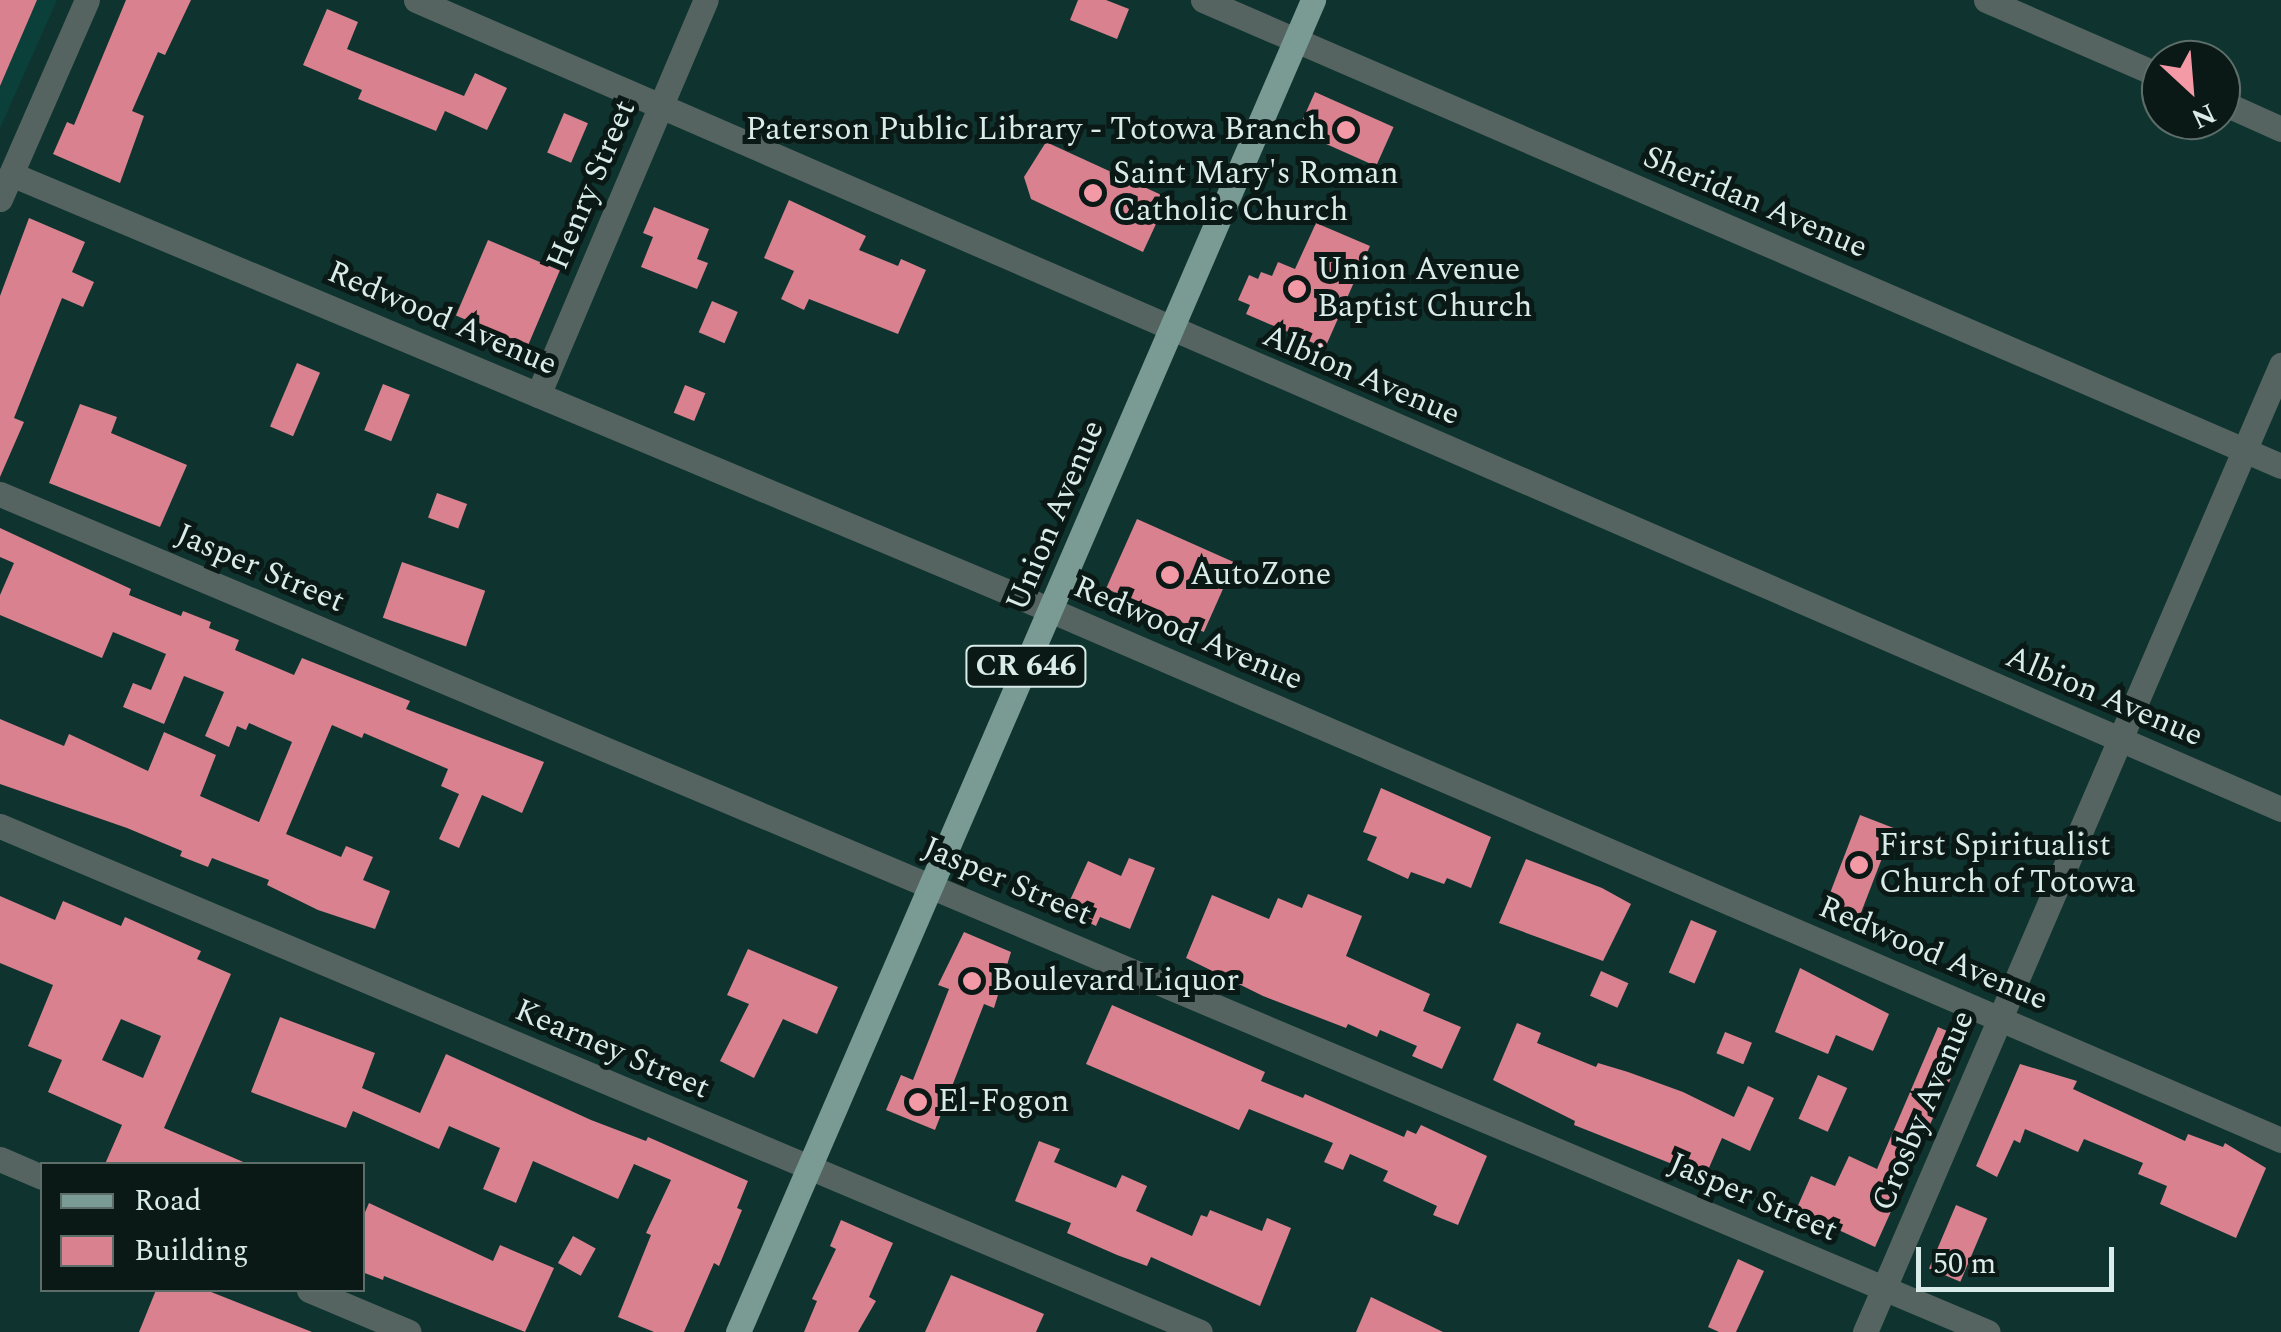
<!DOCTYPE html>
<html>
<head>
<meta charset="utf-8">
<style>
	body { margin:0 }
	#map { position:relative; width:2281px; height:1332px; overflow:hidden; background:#0f342f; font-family:Spectral,serif }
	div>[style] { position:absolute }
	.built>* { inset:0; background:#0b403a }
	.building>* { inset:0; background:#d9818e; transform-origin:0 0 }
	.minor>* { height:25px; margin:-12.5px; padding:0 12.5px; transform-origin:12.5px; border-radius:12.5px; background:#556461 }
	.tertiary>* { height:25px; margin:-12.5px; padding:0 12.5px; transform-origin:12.5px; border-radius:12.5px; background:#556461 }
	.primary>* { height:25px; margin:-12.5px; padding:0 12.5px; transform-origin:12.5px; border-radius:12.5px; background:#7a9a94 }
	.dots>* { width:28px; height:28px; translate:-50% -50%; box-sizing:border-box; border:5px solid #0a1916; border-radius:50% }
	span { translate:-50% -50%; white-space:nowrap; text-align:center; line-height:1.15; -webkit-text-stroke:10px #0a1916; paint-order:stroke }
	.shield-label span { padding:2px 8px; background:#0a1916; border:2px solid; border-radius:8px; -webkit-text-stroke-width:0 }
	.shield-label { font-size:30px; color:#d9ece9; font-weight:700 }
	.poi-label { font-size:32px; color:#d9ece9 }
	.right { translate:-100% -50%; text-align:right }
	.left { translate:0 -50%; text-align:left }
	.street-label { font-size:32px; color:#d9ece9 }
	.legend { position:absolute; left:40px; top:1162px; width:325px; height:130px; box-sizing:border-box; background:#0a1916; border:2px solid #5d6d6a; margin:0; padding:12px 18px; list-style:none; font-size:30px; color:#d9ece9 }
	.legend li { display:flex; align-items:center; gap:20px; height:50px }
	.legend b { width:50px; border:2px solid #5d6d6a }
	.north { position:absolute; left:2141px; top:40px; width:100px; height:100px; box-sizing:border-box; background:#0a1916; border:2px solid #5d6d6a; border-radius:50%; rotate:154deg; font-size:28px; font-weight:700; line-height:40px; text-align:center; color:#d9ece9 }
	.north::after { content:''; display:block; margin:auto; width:35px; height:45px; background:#f49aa6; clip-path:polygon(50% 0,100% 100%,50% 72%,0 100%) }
	.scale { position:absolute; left:1916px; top:1247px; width:198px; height:45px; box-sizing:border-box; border:5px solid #d9ece9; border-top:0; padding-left:12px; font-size:30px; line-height:35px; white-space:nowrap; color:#d9ece9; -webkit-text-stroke:8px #0a1916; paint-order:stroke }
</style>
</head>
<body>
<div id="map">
	<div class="built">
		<i style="clip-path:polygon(0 0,57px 0,0 128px)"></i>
	</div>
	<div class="building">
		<i style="clip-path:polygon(0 0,37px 0,0 86px)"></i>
		<i style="clip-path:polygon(126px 0,191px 0,165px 55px,158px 52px,132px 111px,144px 116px,120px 183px,53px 154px,67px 122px,74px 125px)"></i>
		<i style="clip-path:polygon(1078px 0,1106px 0,1129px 9px,1117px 39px,1070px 20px)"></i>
		<i style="clip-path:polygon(327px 9px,358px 22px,347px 49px,464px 96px,475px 73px,507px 88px,487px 130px,445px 111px,436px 131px,358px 99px,362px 90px,303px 65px)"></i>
		<i style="left:1315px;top:92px;width:86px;height:43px;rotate:24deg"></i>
		<i style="left:564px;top:113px;width:26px;height:43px;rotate:23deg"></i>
		<i style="clip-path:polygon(1046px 142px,1168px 198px,1143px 252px,1031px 199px,1024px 177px)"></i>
		<i style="clip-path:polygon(789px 200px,866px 236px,859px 250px,898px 266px,901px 259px,926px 270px,898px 334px,809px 299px,804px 310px,781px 299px,794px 271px,764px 258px)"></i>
		<i style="clip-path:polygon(654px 207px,709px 229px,697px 259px,708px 263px,697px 289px,641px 267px,653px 237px,643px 233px)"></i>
		<i style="clip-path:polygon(29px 218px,85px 242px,72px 272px,94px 282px,83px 307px,62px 298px,14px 418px,24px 422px,0 477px,0 296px)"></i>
		<i style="clip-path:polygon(1316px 223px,1370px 246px,1325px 348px,1246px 314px,1250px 305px,1238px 300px,1249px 275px,1258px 279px,1261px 272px,1272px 276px,1278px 262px,1295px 269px)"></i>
		<i style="left:488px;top:240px;width:78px;height:82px;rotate:23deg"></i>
		<i style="left:712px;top:301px;width:28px;height:34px;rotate:23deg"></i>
		<i style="left:297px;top:363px;width:25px;height:69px;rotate:23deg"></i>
		<i style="left:383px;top:384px;width:29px;height:50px;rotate:22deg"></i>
		<i style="left:685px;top:385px;width:22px;height:30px;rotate:22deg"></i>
		<i style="clip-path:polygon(80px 404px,117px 417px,111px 433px,187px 465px,160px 527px,49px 483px)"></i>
		<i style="left:437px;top:493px;width:32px;height:26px;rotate:20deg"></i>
		<i style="left:1137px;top:519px;width:107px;height:76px;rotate:24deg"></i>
		<i style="clip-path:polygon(0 528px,131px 589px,129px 595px,181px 616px,183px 611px,211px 622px,209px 628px,239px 640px,235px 650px,294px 675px,302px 658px,410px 701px,406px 709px,544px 762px,522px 813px,482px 795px,459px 848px,439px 839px,459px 794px,441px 786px,448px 769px,364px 733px,362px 738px,332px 725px,286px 834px,341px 857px,346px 846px,373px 857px,363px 880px,390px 891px,375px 929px,318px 910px,267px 885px,269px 880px,212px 858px,208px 867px,180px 856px,182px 851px,127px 828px,0 784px,0 719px,64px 746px,69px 734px,148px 771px,164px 732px,216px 755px,200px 796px,259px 822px,292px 742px,249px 723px,246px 730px,237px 726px,229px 747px,205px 736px,224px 692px,184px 676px,164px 724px,123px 707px,133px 683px,151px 690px,166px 654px,113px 632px,102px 658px,0 615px,0 595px,14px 563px,0 557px)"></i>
		<i style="left:402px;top:562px;width:88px;height:59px;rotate:19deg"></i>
		<i style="clip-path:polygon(1381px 788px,1491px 837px,1471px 888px,1447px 878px,1444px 884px,1411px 872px,1408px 879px,1367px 860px,1377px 837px,1363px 832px)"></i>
		<i style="left:1860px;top:815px;width:36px;height:95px;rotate:21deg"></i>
		<i style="clip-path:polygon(1129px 858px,1155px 868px,1130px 929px,1100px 917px,1096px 926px,1065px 911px,1088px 861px,1121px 876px)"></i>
		<i style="clip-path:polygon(1526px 859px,1602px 888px,1631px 904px,1603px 961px,1499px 923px)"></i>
		<i style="clip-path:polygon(1308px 894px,1362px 916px,1346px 956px,1430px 994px,1423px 1011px,1461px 1027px,1442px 1069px,1412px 1056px,1417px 1046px,1380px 1030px,1377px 1037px,1348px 1024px,1346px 1028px,1263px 996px,1186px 958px,1212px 895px,1269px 919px,1278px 898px,1302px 908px)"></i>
		<i style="clip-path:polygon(evenodd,0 896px,55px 920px,63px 901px,121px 926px,125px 917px,201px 951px,197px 959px,231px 974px,164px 1128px,248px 1164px,105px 1164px,122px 1125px,48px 1092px,62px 1060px,28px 1046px,53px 985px,0 963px,0 896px,121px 1019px,161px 1036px,143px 1078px,102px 1060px,121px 1019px)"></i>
		<i style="left:1691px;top:920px;width:28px;height:57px;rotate:23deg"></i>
		<i style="clip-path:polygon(964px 932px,1011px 952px,994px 1008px,984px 1004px,935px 1130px,886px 1110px,901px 1075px,913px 1080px,949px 989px,938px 985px)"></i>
		<i style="clip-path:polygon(748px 949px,838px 987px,817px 1034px,783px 1019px,754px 1078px,720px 1061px,749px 1004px,727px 995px)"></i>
		<i style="clip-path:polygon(1800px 968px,1889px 1014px,1873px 1051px,1836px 1035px,1828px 1054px,1775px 1032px)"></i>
		<i style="left:1601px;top:971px;width:30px;height:27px;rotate:24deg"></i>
		<i style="clip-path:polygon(1112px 1005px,1265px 1072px,1261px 1081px,1303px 1098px,1305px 1094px,1404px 1137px,1407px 1130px,1416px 1134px,1421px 1125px,1487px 1156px,1458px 1225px,1433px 1215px,1437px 1206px,1383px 1181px,1388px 1171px,1350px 1154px,1343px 1170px,1324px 1162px,1333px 1143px,1249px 1109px,1239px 1130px,1086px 1064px)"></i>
		<i style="clip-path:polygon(280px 1017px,375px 1053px,362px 1088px,420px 1113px,446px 1054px,591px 1120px,646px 1141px,648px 1137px,748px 1181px,737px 1208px,742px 1210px,719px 1266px,714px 1263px,684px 1332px,654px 1332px,618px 1317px,651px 1235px,646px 1233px,671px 1180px,634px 1164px,618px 1199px,533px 1161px,516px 1203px,483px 1189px,500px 1148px,449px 1126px,439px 1149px,353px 1111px,346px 1128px,251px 1092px)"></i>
		<i style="clip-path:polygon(1517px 1023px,1541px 1033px,1537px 1043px,1596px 1067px,1598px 1063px,1628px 1072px,1683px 1092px,1734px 1117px,1748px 1086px,1774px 1098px,1750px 1151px,1722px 1138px,1705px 1177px,1574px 1125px,1575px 1121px,1493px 1080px)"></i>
		<i style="clip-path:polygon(1938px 1027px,1968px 1040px,1875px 1247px,1796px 1210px,1811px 1176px,1835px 1186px,1849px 1156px,1877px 1169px)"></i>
		<i style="left:1725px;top:1032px;width:29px;height:23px;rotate:22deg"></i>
		<i style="clip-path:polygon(2020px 1064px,2077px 1081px,2073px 1089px,2185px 1141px,2188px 1134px,2223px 1147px,2225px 1143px,2266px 1168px,2236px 1238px,2160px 1204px,2167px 1186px,2138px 1174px,2143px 1163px,2084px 1139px,2078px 1152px,2025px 1129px,2020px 1143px,2014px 1140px,1997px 1177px,1976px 1166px)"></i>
		<i style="left:1818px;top:1075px;width:32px;height:48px;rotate:24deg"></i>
		<i style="clip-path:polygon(1039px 1141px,1060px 1149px,1054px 1162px,1116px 1188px,1122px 1175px,1147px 1186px,1136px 1211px,1192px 1236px,1201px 1215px,1207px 1217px,1210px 1210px,1262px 1231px,1267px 1218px,1291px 1228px,1260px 1306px,1151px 1257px,1147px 1266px,1117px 1255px,1067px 1233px,1071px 1223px,1015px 1201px)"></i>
		<i style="clip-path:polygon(369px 1203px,493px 1261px,500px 1245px,554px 1268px,525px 1332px,384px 1276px,383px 1280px,362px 1272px,362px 1219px)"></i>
		<i style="left:1956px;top:1205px;width:34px;height:69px;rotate:23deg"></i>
		<i style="clip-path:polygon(841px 1220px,893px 1243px,869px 1297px,876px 1301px,858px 1332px,804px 1332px,817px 1301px,812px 1299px,836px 1249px,830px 1246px)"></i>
		<i style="left:573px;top:1236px;width:26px;height:31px;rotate:29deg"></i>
		<i style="clip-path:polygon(1738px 1259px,1764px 1271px,1736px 1332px,1719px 1332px,1708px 1327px)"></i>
		<i style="clip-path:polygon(951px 1275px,1044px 1314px,1036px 1332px,925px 1332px)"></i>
		<i style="clip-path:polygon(156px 1290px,206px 1290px,312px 1332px,139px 1332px)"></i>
		<i style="clip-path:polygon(1371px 1297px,1443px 1332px,1356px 1332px)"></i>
	</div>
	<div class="minor">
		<i style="left:416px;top:0;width:2033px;rotate:23.45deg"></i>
		<i style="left:1203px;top:0;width:1174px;rotate:23.38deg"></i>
		<i style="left:1986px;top:0;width:191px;rotate:23.5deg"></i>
		<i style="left:2221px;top:102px;width:66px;rotate:24.2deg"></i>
		<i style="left:11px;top:174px;width:1094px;rotate:22.74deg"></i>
		<i style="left:1020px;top:597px;width:1373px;rotate:23.3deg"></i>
		<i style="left:538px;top:395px;width:429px;rotate:-67deg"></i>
		<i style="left:0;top:494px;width:2157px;rotate:22.86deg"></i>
		<i style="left:0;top:826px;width:1302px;rotate:22.86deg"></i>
		<i style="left:0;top:1159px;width:46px;rotate:23.2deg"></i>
		<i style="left:309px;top:1290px;width:108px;rotate:22.8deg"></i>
		<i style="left:1865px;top:1332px;width:1053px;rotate:-66.72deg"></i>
	</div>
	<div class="tertiary">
		<i style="left:0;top:199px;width:217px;rotate:-66.4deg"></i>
	</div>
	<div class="primary">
		<i style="left:738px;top:1332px;width:1451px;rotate:-66.65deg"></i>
	</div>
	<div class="dots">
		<i style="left:1346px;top:130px;background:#f49aa6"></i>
		<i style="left:1093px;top:193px;background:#f49aa6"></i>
		<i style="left:1297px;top:289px;background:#f49aa6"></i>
		<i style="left:1170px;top:575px;background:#f49aa6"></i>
		<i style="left:1859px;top:865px;background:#f49aa6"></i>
		<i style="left:972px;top:981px;background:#f49aa6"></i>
		<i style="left:918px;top:1102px;background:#f49aa6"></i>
	</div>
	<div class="shield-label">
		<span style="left:1026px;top:666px">CR 646</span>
	</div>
	<div class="poi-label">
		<span class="right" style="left:1326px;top:130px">Paterson Public Library - Totowa Branch</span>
		<span class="left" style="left:1113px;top:193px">Saint Mary's Roman<br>Catholic Church</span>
		<span class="left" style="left:1317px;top:289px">Union Avenue<br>Baptist Church</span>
		<span class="left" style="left:1190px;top:575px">AutoZone</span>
		<span class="left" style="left:1879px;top:865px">First Spiritualist<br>Church of Totowa</span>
		<span class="left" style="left:992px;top:981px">Boulevard Liquor</span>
		<span class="left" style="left:938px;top:1102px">El-Fogon</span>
	</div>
	<div class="street-label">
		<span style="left:592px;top:185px;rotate:-67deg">Henry Street</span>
		<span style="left:1755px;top:203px;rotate:23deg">Sheridan Avenue</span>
		<span style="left:442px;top:319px;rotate:23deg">Redwood Avenue</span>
		<span style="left:1361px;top:376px;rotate:23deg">Albion Avenue</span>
		<span style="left:1056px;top:516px;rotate:-67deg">Union Avenue</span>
		<span style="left:260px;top:569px;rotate:23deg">Jasper Street</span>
		<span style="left:1188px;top:634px;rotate:23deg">Redwood Avenue</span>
		<span style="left:2104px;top:697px;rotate:23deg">Albion Avenue</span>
		<span style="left:1007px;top:882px;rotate:23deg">Jasper Street</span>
		<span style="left:1933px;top:954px;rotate:23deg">Redwood Avenue</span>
		<span style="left:612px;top:1050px;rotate:23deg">Kearney Street</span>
		<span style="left:1924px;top:1111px;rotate:-67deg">Crosby Avenue</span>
		<span style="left:1753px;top:1198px;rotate:23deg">Jasper Street</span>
	</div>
	<ul class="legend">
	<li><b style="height:12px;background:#7a9a94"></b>Road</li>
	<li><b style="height:28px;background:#d9818e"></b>Building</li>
	</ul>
	<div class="north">N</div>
	<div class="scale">50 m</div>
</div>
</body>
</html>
